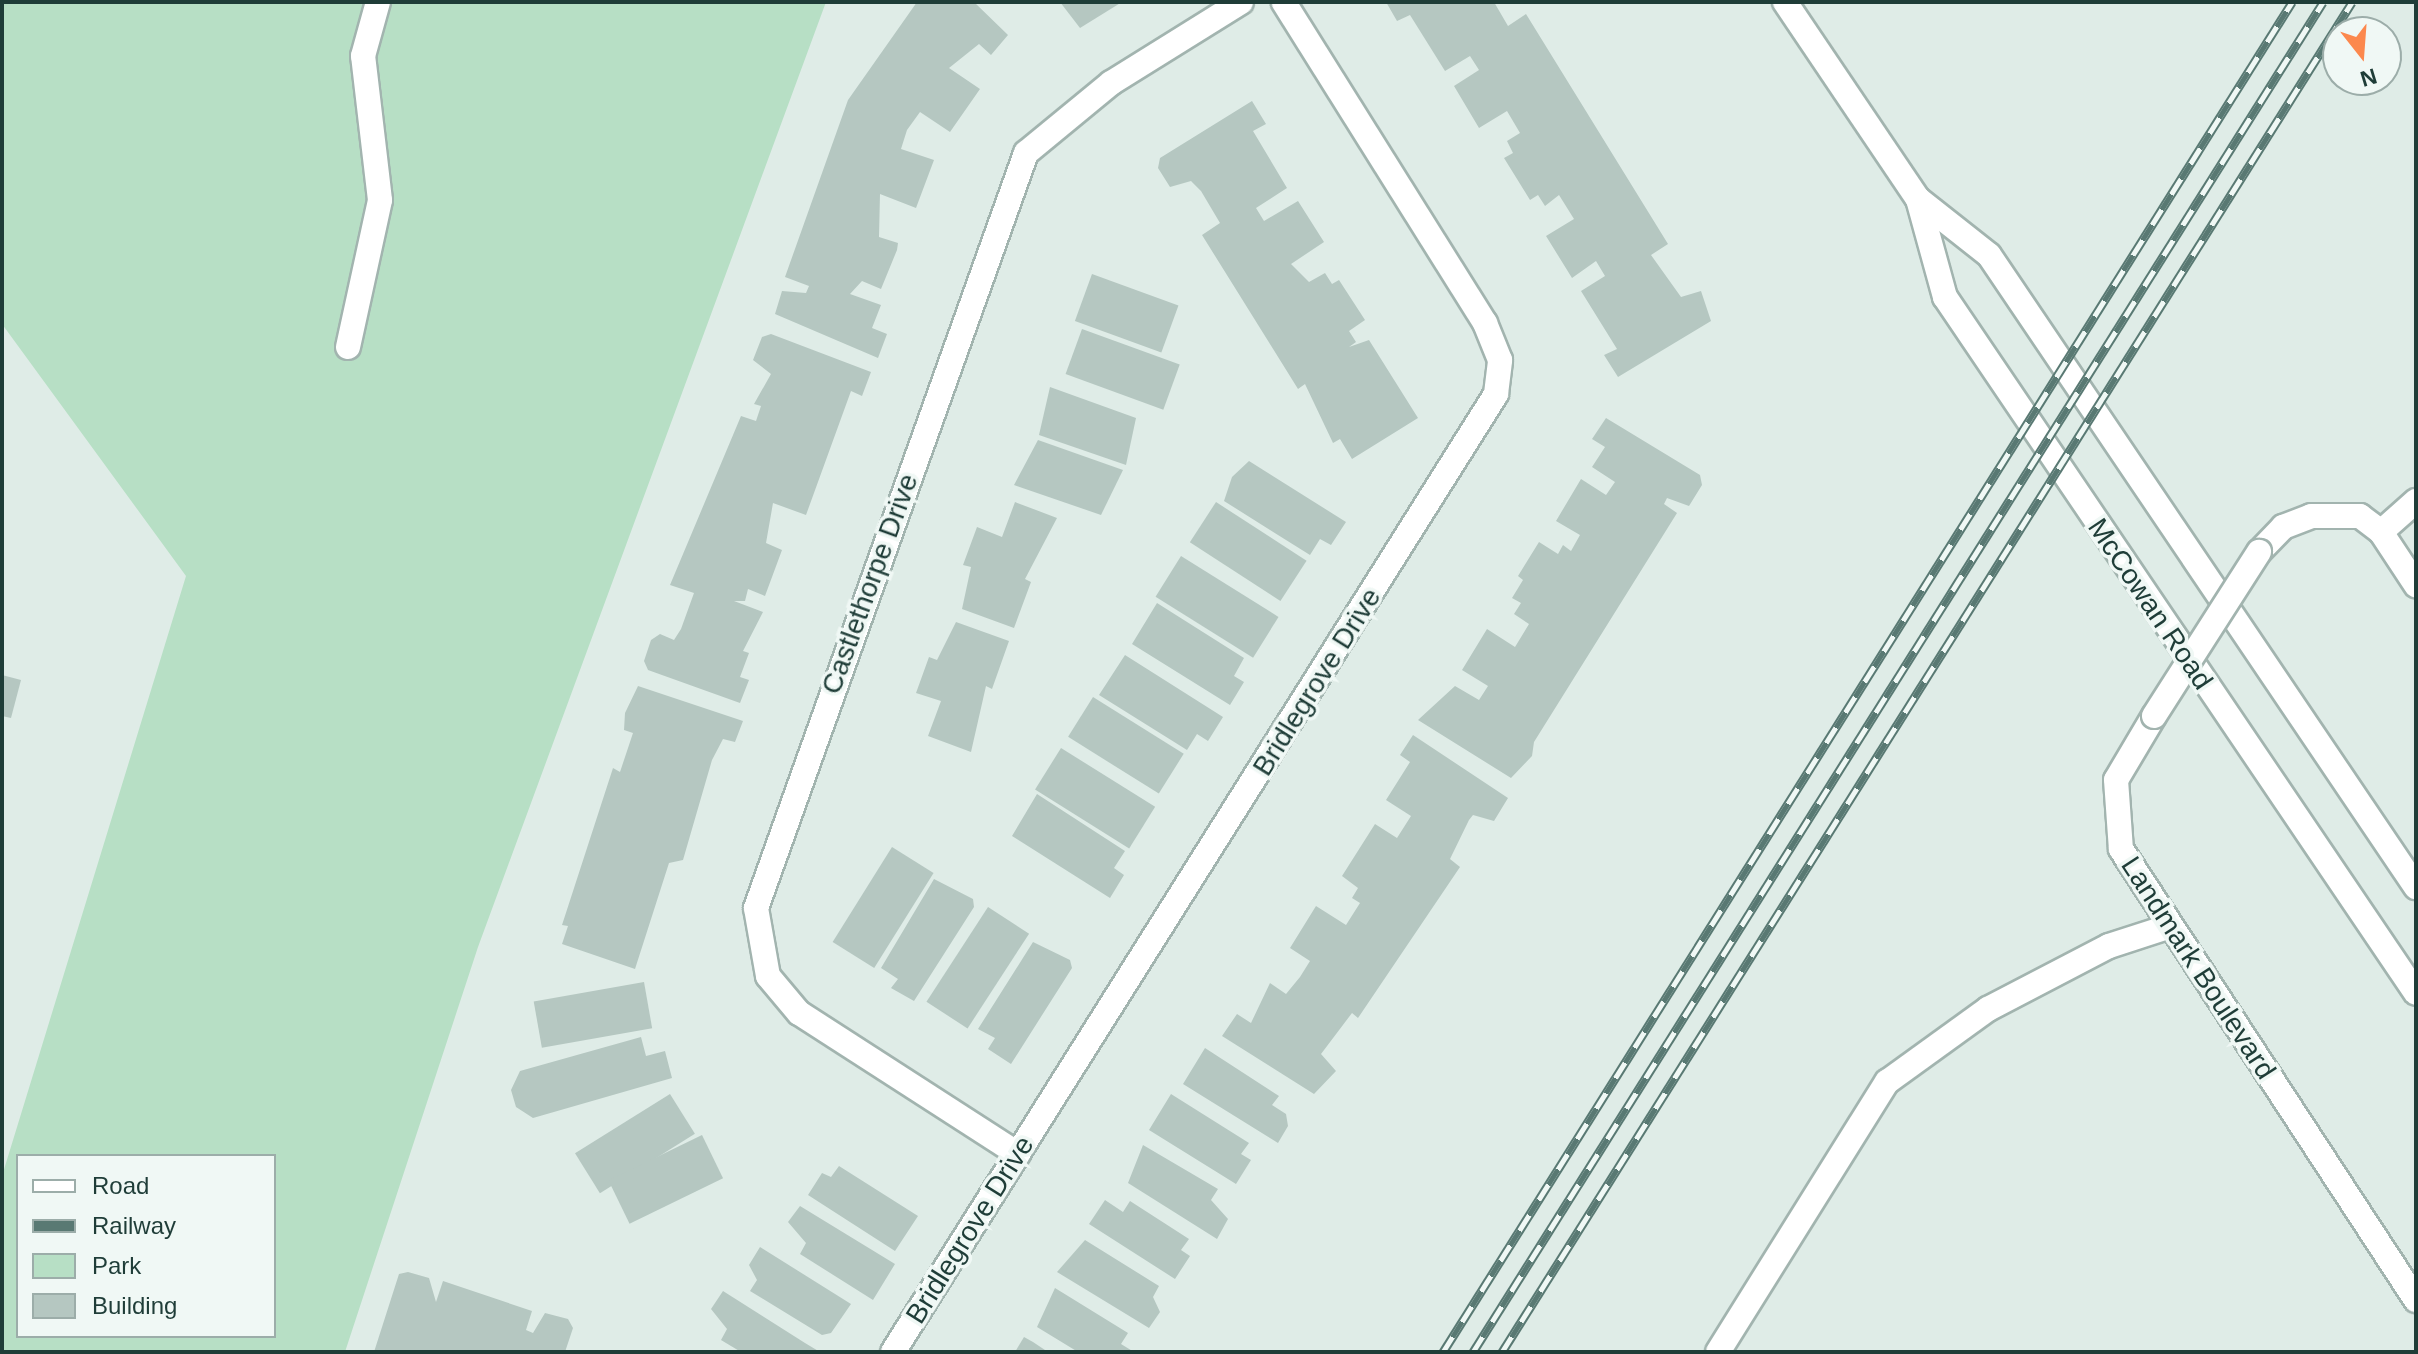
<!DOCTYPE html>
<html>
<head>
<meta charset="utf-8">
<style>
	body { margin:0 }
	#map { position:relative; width:2418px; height:1354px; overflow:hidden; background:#dfece7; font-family:Helvetica,sans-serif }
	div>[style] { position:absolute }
	.green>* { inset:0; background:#b7dfc5 }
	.building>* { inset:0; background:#b5c7c1; transform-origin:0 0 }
	.roads { filter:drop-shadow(2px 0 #a2b4af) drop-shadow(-2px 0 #a2b4af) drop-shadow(0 2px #a2b4af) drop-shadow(0 -2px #a2b4af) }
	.lane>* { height:24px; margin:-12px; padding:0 12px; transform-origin:12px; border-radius:12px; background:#fff }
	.street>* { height:24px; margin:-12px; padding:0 12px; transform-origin:12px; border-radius:12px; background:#fff }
	.secondary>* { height:24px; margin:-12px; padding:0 12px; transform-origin:12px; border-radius:12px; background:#fff }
	.rail>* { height:9px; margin-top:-4.5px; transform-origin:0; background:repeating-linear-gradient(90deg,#f0f8f5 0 18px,#597973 0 36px); box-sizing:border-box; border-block:2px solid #597973 }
	.bridges { filter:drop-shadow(2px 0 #a2b4af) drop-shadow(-2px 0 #a2b4af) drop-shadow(0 2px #a2b4af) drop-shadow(0 -2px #a2b4af) }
	.street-bridge>* { height:24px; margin:-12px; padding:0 12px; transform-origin:12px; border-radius:12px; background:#fff }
	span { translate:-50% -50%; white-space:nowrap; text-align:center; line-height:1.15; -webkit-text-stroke:7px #f0f8f5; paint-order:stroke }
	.street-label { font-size:28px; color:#1f3d38 }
	.frame { position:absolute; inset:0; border:4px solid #1f3d38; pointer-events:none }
	.legend { position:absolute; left:16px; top:1154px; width:260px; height:184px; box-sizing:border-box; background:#f0f8f5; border:2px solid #9cada9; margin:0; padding:10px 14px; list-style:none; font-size:24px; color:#1f3d38 }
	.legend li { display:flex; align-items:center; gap:16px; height:40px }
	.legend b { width:40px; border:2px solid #9cada9 }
	.north { position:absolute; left:2322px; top:16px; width:80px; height:80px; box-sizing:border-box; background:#f0f8f5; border:2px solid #9cada9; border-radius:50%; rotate:163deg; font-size:22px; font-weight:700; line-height:32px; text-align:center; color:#1f3d38 }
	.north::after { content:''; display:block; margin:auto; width:28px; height:36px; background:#fc884d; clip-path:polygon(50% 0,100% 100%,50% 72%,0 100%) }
</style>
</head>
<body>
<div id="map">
	<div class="green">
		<i style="clip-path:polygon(evenodd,2px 2px,826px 2px,478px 947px,345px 1352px,2px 1352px,2px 1176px,186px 576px,2px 324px,2px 2px,18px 1156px,274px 1156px,274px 1336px,18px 1336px,18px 1156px)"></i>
	</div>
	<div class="building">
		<i style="clip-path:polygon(917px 2px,974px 2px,1008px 35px,991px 55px,979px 44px,949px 68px,980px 89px,950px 132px,920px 112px,907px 130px,901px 149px,934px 160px,916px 208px,880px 194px,879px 237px,898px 243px,897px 250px,881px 289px,862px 281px,850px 294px,881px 305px,872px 328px,887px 334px,878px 358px,775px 314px,782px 291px,806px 293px,809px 286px,785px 277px,848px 100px)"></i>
		<i style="clip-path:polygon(1060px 2px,1122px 2px,1080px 28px)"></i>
		<i style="clip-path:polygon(1386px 2px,1494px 2px,1508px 26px,1526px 14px,1668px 244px,1651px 255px,1681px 297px,1701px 291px,1711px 321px,1618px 377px,1604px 355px,1617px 349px,1581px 291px,1605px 276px,1596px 261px,1572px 278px,1546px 236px,1574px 219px,1559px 195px,1545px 206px,1538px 195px,1530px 200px,1504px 158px,1513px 153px,1507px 141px,1520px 133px,1507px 111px,1479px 128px,1454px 86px,1479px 70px,1470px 56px,1445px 71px,1410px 15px,1397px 21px)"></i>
		<i style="clip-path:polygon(1252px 101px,1266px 124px,1253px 131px,1287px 188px,1256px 208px,1264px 221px,1298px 201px,1324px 242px,1291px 264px,1309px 282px,1325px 273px,1332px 284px,1339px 280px,1365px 320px,1349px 331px,1356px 342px,1349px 347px,1369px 340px,1418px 418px,1352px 459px,1340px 439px,1333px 443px,1305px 384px,1298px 389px,1202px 235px,1220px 223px,1201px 191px,1191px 181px,1170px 187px,1158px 168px,1160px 158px)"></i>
		<i style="left:1092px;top:274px;width:92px;height:50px;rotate:20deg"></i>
		<i style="left:1082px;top:329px;width:104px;height:48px;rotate:20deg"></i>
		<i style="clip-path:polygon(771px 334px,871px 372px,862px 396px,851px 391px,806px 515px,773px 503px,766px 543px,782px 550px,765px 596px,748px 589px,745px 601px,734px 601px,763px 612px,743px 651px,749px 653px,740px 677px,749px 680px,740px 703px,648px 670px,644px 661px,651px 640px,660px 634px,674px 640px,681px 629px,694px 593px,670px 585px,741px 416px,756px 421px,761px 406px,754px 404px,771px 374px,753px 360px,762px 337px)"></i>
		<i style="clip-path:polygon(1050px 387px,1136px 418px,1126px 465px,1039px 435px)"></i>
		<i style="clip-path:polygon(1606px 418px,1700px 475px,1702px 485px,1689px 506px,1667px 498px,1664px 504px,1677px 513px,1534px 742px,1532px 756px,1511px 778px,1418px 720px,1455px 686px,1479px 700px,1488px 686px,1462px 670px,1487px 629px,1515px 647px,1529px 624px,1514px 614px,1521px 603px,1512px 598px,1523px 580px,1518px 576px,1539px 542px,1558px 554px,1563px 545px,1571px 551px,1580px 535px,1556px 521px,1581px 479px,1606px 495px,1615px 482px,1592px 467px,1605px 447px,1592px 439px)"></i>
		<i style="clip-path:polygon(1038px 440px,1123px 470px,1101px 515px,1014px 485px)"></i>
		<i style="clip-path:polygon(1249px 461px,1346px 522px,1331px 545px,1320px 539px,1310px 555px,1224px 501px,1232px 477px)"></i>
		<i style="clip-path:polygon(1015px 502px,1057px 518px,1025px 579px,1031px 582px,1014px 628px,962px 609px,971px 567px,963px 565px,977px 527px,1002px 537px)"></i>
		<i style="left:1216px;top:502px;width:108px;height:48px;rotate:33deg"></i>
		<i style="left:1181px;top:556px;width:115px;height:48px;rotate:32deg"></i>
		<i style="clip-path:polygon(1157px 603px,1244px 658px,1234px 676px,1244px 682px,1230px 705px,1132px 644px)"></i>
		<i style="clip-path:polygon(956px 622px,1009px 641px,992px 689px,986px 686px,971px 752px,928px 736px,941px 701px,916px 693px,929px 657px,937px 660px)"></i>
		<i style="clip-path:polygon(1125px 655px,1223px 717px,1208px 741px,1197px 734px,1187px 750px,1099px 695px)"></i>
		<i style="clip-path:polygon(2px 675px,21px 680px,11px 718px,2px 716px)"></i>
		<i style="clip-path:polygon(638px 686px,743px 721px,735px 742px,723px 739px,712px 760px,683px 860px,669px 863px,635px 969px,562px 944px,568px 926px,562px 925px,613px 768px,620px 772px,633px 733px,624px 730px,625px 713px)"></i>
		<i style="left:1093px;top:697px;width:107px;height:47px;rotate:32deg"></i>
		<i style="clip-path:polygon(1413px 735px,1508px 798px,1494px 821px,1473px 815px,1469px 820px,1450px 859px,1460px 867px,1358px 1018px,1352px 1013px,1321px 1054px,1336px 1071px,1314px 1094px,1222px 1036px,1237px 1014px,1251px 1023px,1270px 983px,1286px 994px,1300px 977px,1310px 961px,1290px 948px,1316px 906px,1346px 925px,1360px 903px,1352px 898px,1358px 888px,1342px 876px,1375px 824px,1397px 838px,1411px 816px,1386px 800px,1410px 762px,1400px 755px)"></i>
		<i style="left:1061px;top:748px;width:111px;height:49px;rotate:32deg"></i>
		<i style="clip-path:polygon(1037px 794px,1125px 851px,1114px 868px,1124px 875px,1110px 898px,1012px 836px)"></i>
		<i style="left:892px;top:847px;width:49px;height:112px;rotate:32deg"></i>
		<i style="clip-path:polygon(934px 879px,973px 899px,974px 907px,914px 1001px,891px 988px,898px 979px,881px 968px)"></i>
		<i style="left:988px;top:907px;width:49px;height:113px;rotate:33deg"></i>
		<i style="clip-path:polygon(1033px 942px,1070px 960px,1072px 968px,1011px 1064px,988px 1049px,995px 1038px,978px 1029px)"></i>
		<i style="left:644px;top:982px;width:47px;height:112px;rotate:80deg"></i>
		<i style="clip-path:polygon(641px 1037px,646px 1056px,665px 1051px,672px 1078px,533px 1118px,516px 1107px,511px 1090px,520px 1071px)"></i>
		<i style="clip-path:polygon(1205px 1048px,1279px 1096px,1272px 1105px,1286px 1114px,1288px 1126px,1278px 1143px,1183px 1084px)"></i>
		<i style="left:670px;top:1094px;width:47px;height:112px;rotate:58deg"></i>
		<i style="clip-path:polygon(1171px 1094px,1249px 1143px,1241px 1154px,1251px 1160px,1236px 1184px,1149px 1130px)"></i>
		<i style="left:702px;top:1135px;width:48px;height:104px;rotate:64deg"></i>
		<i style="clip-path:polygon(1143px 1145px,1218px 1189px,1211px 1200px,1228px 1219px,1217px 1239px,1128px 1183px)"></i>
		<i style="clip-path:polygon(839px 1166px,918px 1216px,895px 1251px,808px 1195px,822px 1173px,831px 1177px)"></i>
		<i style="clip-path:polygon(1105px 1200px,1123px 1212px,1130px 1201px,1189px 1239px,1181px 1250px,1190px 1256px,1175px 1279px,1089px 1224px)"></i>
		<i style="clip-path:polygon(800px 1206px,895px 1264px,873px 1300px,800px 1254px,806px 1243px,788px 1222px)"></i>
		<i style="clip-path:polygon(1085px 1240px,1159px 1286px,1153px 1297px,1160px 1312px,1149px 1328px,1057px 1272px)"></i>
		<i style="clip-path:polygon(760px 1247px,851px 1304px,831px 1333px,822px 1335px,750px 1291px,757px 1280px,749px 1265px)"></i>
		<i style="clip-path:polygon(408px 1272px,429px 1278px,436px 1302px,443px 1281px,532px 1311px,526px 1330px,533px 1333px,545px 1313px,568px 1319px,573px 1328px,565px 1352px,374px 1352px,399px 1274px)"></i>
		<i style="clip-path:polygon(1055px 1288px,1128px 1333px,1121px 1344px,1134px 1352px,1078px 1352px,1037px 1327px)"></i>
		<i style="clip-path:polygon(723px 1291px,805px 1343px,820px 1352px,741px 1352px,721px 1340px,727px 1329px,711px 1309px)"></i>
		<i style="clip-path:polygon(1024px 1337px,1033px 1342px,1048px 1352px,1015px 1352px)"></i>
	</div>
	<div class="roads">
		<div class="lane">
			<i style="left:348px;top:347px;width:150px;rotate:-77.7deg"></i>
			<i style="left:380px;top:200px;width:145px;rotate:-96.7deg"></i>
			<i style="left:363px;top:56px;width:56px;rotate:-74.5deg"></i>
			<i style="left:2381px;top:532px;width:47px;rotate:-41.5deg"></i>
			<i style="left:1718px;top:1352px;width:319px;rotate:-58deg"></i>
			<i style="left:1887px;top:1082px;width:125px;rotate:-35.9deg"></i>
			<i style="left:1988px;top:1009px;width:136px;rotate:-27.5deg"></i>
			<i style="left:2109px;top:946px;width:62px;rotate:-17.9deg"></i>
		</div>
		<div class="street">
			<i style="left:2259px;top:552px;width:35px;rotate:-46deg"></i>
			<i style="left:2283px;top:527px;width:30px;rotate:-21deg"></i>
			<i style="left:2311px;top:516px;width:49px"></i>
			<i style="left:2360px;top:516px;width:26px;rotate:37deg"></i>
			<i style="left:2381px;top:532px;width:64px;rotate:56.6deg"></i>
			<i style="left:2154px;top:716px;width:74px;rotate:120.7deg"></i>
			<i style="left:2116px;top:780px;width:69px;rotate:85.9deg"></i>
			<i style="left:2121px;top:849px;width:539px;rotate:56.81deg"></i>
			<i style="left:1018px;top:1154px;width:260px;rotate:-147.2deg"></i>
			<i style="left:799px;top:1013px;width:48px;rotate:-130deg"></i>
			<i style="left:768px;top:976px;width:69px;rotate:-100deg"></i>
			<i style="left:756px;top:908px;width:802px;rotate:-70.32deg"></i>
			<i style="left:1026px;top:153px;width:110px;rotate:-39.5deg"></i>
			<i style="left:1111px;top:83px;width:153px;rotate:-31.9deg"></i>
			<i style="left:893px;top:1352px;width:1132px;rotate:-57.81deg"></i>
			<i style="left:1496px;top:394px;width:34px;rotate:-83deg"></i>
			<i style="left:1500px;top:360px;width:40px;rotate:-112deg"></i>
			<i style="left:1485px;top:323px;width:379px;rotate:-122.1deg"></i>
		</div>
		<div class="secondary">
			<i style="left:1785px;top:2px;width:238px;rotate:56deg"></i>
			<i style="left:1918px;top:199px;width:90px;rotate:38.3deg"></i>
			<i style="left:1989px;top:255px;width:763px;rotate:55.96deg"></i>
			<i style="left:1918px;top:199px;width:102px;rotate:74.6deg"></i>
			<i style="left:1945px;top:297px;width:840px;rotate:55.91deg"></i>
		</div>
	</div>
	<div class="rail">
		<i style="left:1443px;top:1352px;width:1595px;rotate:-57.83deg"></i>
		<i style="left:1473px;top:1352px;width:1595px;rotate:-57.8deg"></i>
		<i style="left:1502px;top:1352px;width:1595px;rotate:-57.8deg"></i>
	</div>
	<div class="bridges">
		<div class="street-bridge">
			<i style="left:2154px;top:716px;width:195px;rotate:-57.4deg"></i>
		</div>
	</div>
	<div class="street-label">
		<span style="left:870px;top:584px;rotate:-70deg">Castlethorpe Drive</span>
		<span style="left:2150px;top:604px;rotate:56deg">McCowan Road</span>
		<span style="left:1317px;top:682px;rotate:-58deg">Bridlegrove Drive</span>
		<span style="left:2198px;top:968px;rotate:57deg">Landmark Boulevard</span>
		<span style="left:970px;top:1230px;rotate:-58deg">Bridlegrove Drive</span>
	</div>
	<div class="frame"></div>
	<ul class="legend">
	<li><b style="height:10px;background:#fff"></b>Road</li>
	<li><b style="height:10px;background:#597973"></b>Railway</li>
	<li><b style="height:22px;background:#b7dfc5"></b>Park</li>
	<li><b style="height:22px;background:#b5c7c1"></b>Building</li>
	</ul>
	<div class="north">N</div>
</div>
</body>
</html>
